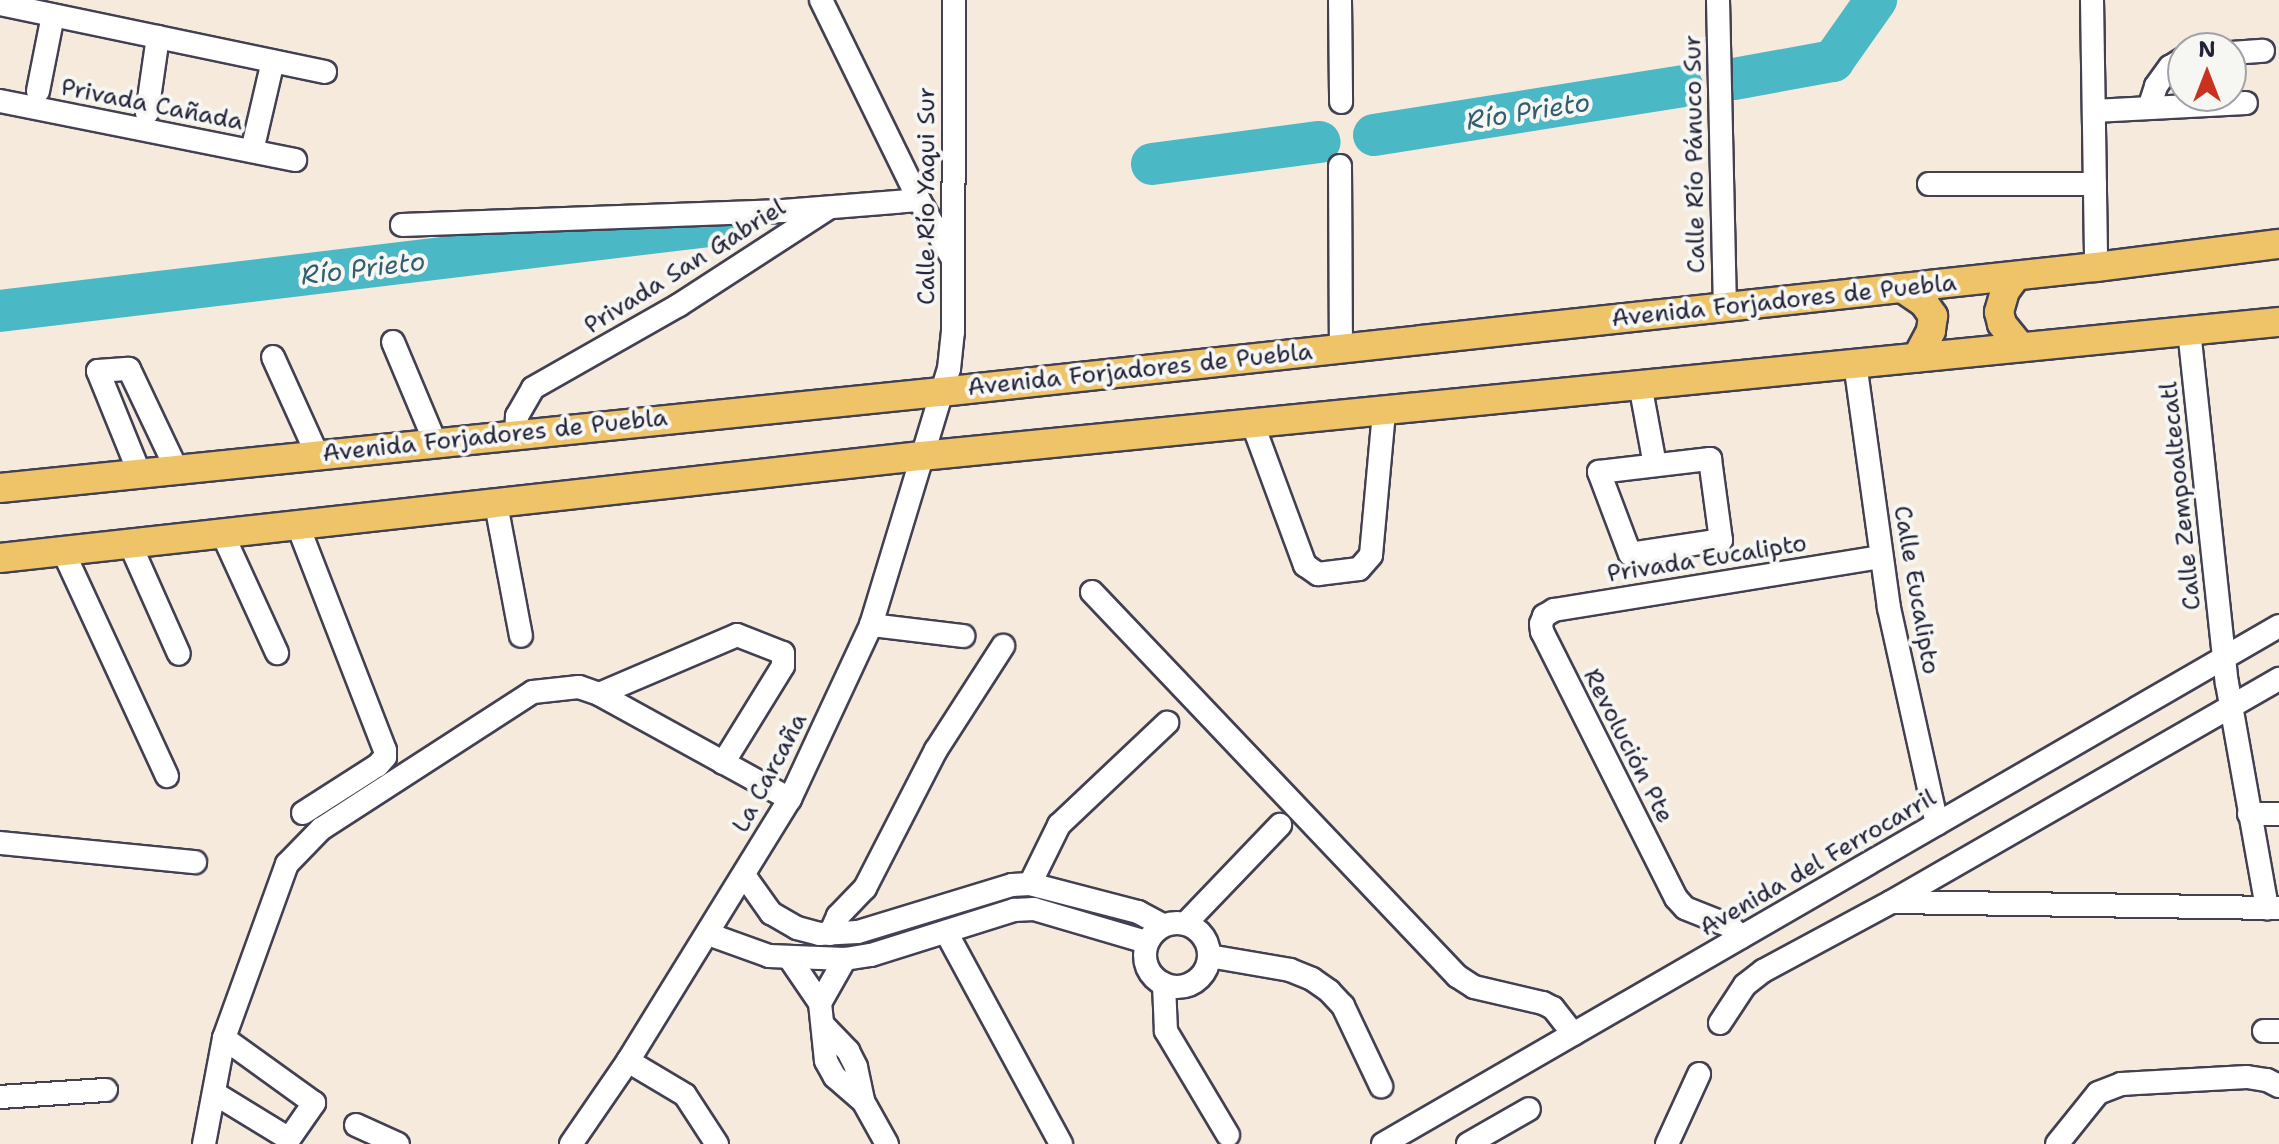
<!DOCTYPE html>
<html>
<head>
<meta charset="utf-8">
<style>
	body { margin:0 }
	#map { position:relative; width:2279px; height:1144px; overflow:hidden; background:#f5eadc; font-family:"Shantell Sans",sans-serif }
	div>[style] { position:absolute }
	.river>* { height:42px; margin:-21px; padding:0 21px; transform-origin:21px; border-radius:21px; background:#4bb8c5 }
	.roads { filter:drop-shadow(2px 0 #424053) drop-shadow(-2px 0 #424053) drop-shadow(0 2px #424053) drop-shadow(0 -2px #424053) }
	.minor>* { height:22px; margin:-11px; padding:0 11px; transform-origin:11px; border-radius:11px; background:#fff }
	.minor>.ring { margin:-11px; padding:0; box-sizing:content-box; background:none; border:22px solid #fff; border-radius:50% }
	.major>* { height:28px; margin:-14px; padding:0 14px; transform-origin:14px; border-radius:14px; background:#efc469 }
	span { translate:-50% -50%; white-space:nowrap; text-align:center; line-height:1.15; -webkit-text-stroke:8px #f6f6f2; paint-order:stroke }
	.street-label { font-size:24px; color:#22223b }
	.water-label { font-size:26px; color:#325e72; font-style:italic }
	.north { position:absolute; left:2167px; top:32px; width:80px; height:80px; box-sizing:border-box; background:#f6f6f2; border:2px solid #a1a1a9; border-radius:50%; rotate:0deg; font-size:22px; font-weight:700; line-height:32px; text-align:center; color:#22223b }
	.north::after { content:''; display:block; margin:auto; width:28px; height:36px; background:#c8321e; clip-path:polygon(50% 0,100% 100%,50% 72%,0 100%) }
</style>
</head>
<body>
<div id="map">
	<div class="river">
		<i style="left:1734px;top:79px;width:101px;rotate:-10.3deg"></i>
		<i style="left:1833px;top:61px;width:75px;rotate:-54.8deg"></i>
		<i style="left:1374px;top:135px;width:312px;rotate:-9deg"></i>
		<i style="left:1152px;top:164px;width:169px;rotate:-7.5deg"></i>
		<i style="left:0;top:311px;width:730px;rotate:-6.84deg"></i>
	</div>
	<div class="roads">
		<div class="minor">
			<i style="left:821px;top:0;width:223px;rotate:63.9deg"></i>
			<i style="left:919px;top:200px;width:64px;rotate:60.3deg"></i>
			<i style="left:1340px;top:0;width:102px;rotate:89.4deg"></i>
			<i style="left:1718px;top:0;width:307px;rotate:88.7deg"></i>
			<i style="left:2092px;top:0;width:267px;rotate:89.1deg"></i>
			<i style="left:0;top:4px;width:332px;rotate:11.8deg"></i>
			<i style="left:2231px;top:53px;width:32px;rotate:-4deg"></i>
			<i style="left:38px;top:91px;width:77px;rotate:-78.8deg"></i>
			<i style="left:0;top:101px;width:301px;rotate:11.3deg"></i>
			<i style="left:2149px;top:108px;width:23px;rotate:-72deg"></i>
			<i style="left:2156px;top:86px;width:24px;rotate:-54deg"></i>
			<i style="left:2170px;top:67px;width:15px;rotate:-32deg"></i>
			<i style="left:2094px;top:111px;width:152px;rotate:-3deg"></i>
			<i style="left:147px;top:113px;width:77px;rotate:-81.8deg"></i>
			<i style="left:252px;top:151px;width:92px;rotate:-76.9deg"></i>
			<i style="left:1340px;top:166px;width:182px;rotate:89.7deg"></i>
			<i style="left:1929px;top:184px;width:166px"></i>
			<i style="left:402px;top:225px;width:381px;rotate:-2.1deg"></i>
			<i style="left:783px;top:211px;width:136px;rotate:-4.6deg"></i>
			<i style="left:2189px;top:330px;width:355px;rotate:83.9deg"></i>
			<i style="left:2227px;top:683px;width:229px;rotate:79.9deg"></i>
			<i style="left:393px;top:342px;width:108px;rotate:67.2deg"></i>
			<i style="left:273px;top:357px;width:107px;rotate:65.6deg"></i>
			<i style="left:1855px;top:363px;width:247px;rotate:82.1deg"></i>
			<i style="left:1889px;top:608px;width:221px;rotate:77.5deg"></i>
			<i style="left:1640px;top:384px;width:82px;rotate:79.5deg"></i>
			<i style="left:1252px;top:422px;width:153px;rotate:69.7deg"></i>
			<i style="left:1305px;top:565px;width:16px;rotate:35deg"></i>
			<i style="left:1318px;top:574px;width:41px;rotate:-7deg"></i>
			<i style="left:1359px;top:569px;width:18px;rotate:-49deg"></i>
			<i style="left:1371px;top:555px;width:145px;rotate:-84.8deg"></i>
			<i style="left:516px;top:435px;width:19px;rotate:-87deg"></i>
			<i style="left:517px;top:416px;width:32px;rotate:-60deg"></i>
			<i style="left:533px;top:388px;width:168px;rotate:-29.6deg"></i>
			<i style="left:679px;top:305px;width:176px;rotate:-33deg"></i>
			<i style="left:1710px;top:459px;width:82px;rotate:82.3deg"></i>
			<i style="left:1721px;top:540px;width:92px;rotate:171.3deg"></i>
			<i style="left:1630px;top:554px;width:88px;rotate:-110.7deg"></i>
			<i style="left:1599px;top:472px;width:112px;rotate:-6.7deg"></i>
			<i style="left:139px;top:472px;width:109px;rotate:-112.1deg"></i>
			<i style="left:98px;top:371px;width:31px;rotate:-4deg"></i>
			<i style="left:129px;top:369px;width:110px;rotate:64.6deg"></i>
			<i style="left:496px;top:504px;width:134px;rotate:79.3deg"></i>
			<i style="left:298px;top:526px;width:240px;rotate:68.8deg"></i>
			<i style="left:385px;top:750px;width:7px;rotate:90deg"></i>
			<i style="left:385px;top:757px;width:11px;rotate:131deg"></i>
			<i style="left:378px;top:765px;width:89px;rotate:147.4deg"></i>
			<i style="left:223px;top:535px;width:130px;rotate:65.4deg"></i>
			<i style="left:130px;top:544px;width:120px;rotate:66deg"></i>
			<i style="left:63px;top:551px;width:248px;rotate:65.2deg"></i>
			<i style="left:1092px;top:592px;width:530px;rotate:46.45deg"></i>
			<i style="left:1457px;top:976px;width:20px;rotate:33deg"></i>
			<i style="left:1474px;top:987px;width:71px;rotate:13.1deg"></i>
			<i style="left:1543px;top:1003px;width:11px;rotate:27deg"></i>
			<i style="left:1553px;top:1008px;width:33px;rotate:52deg"></i>
			<i style="left:871px;top:625px;width:93px;rotate:6.8deg"></i>
			<i style="left:599px;top:694px;width:150px;rotate:-23.1deg"></i>
			<i style="left:737px;top:635px;width:49px;rotate:21.4deg"></i>
			<i style="left:783px;top:653px;width:13px;rotate:90deg"></i>
			<i style="left:783px;top:666px;width:114px;rotate:121.7deg"></i>
			<i style="left:2249px;top:814px;width:30px"></i>
			<i style="left:0;top:843px;width:196px;rotate:5.6deg"></i>
			<i style="left:744px;top:875px;width:47px;rotate:54.6deg"></i>
			<i style="left:771px;top:913px;width:30px;rotate:30deg"></i>
			<i style="left:797px;top:928px;width:23px;rotate:15deg"></i>
			<i style="left:819px;top:934px;width:39px;rotate:-3deg"></i>
			<i style="left:858px;top:932px;width:161px;rotate:-17deg"></i>
			<i style="left:1012px;top:885px;width:18px;rotate:-3deg"></i>
			<i style="left:1030px;top:884px;width:112px;rotate:14.5deg"></i>
			<i style="left:1138px;top:912px;width:27px;rotate:28deg"></i>
			<i style="left:1030px;top:884px;width:66px;rotate:-63.8deg"></i>
			<i style="left:1059px;top:825px;width:149px;rotate:-43.4deg"></i>
			<i style="left:1892px;top:902px;width:386px;rotate:0.9deg"></i>
			<i class="ring" style="left:1145px;top:923px;width:42px;height:42px"></i>
			<i style="left:1186px;top:923px;width:136px;rotate:-46.2deg"></i>
			<i style="left:946px;top:932px;width:241px;rotate:61.5deg"></i>
			<i style="left:708px;top:934px;width:65px;rotate:19.8deg"></i>
			<i style="left:769px;top:956px;width:76px;rotate:2.3deg"></i>
			<i style="left:845px;top:959px;width:26px;rotate:-9deg"></i>
			<i style="left:871px;top:955px;width:150px;rotate:-17.5deg"></i>
			<i style="left:1014px;top:910px;width:20px;rotate:-3deg"></i>
			<i style="left:1034px;top:909px;width:117px;rotate:16.4deg"></i>
			<i style="left:830px;top:934px;width:20px;rotate:-66deg"></i>
			<i style="left:838px;top:916px;width:39px;rotate:-46deg"></i>
			<i style="left:865px;top:888px;width:155px;rotate:-62.8deg"></i>
			<i style="left:936px;top:750px;width:124px;rotate:-57.2deg"></i>
			<i style="left:1741px;top:937px;width:16px;rotate:-135deg"></i>
			<i style="left:1730px;top:926px;width:48px;rotate:-158.2deg"></i>
			<i style="left:1685px;top:908px;width:13px;rotate:-132deg"></i>
			<i style="left:1676px;top:898px;width:298px;rotate:-116.7deg"></i>
			<i style="left:1542px;top:632px;width:8px;rotate:-97deg"></i>
			<i style="left:1541px;top:624px;width:9px;rotate:-69deg"></i>
			<i style="left:1544px;top:616px;width:12px;rotate:-31deg"></i>
			<i style="left:1554px;top:610px;width:330px;rotate:-9.2deg"></i>
			<i style="left:1209px;top:956px;width:82px;rotate:9.8deg"></i>
			<i style="left:1290px;top:970px;width:24px;rotate:22deg"></i>
			<i style="left:1312px;top:979px;width:21px;rotate:35deg"></i>
			<i style="left:1329px;top:991px;width:21px;rotate:47deg"></i>
			<i style="left:1343px;top:1006px;width:89px;rotate:64.6deg"></i>
			<i style="left:790px;top:959px;width:53px;rotate:55.7deg"></i>
			<i style="left:820px;top:1003px;width:58px;rotate:84.1deg"></i>
			<i style="left:826px;top:1061px;width:18px;rotate:61deg"></i>
			<i style="left:835px;top:1077px;width:37px;rotate:41deg"></i>
			<i style="left:1164px;top:984px;width:47px;rotate:87.6deg"></i>
			<i style="left:1166px;top:1031px;width:121px;rotate:59.2deg"></i>
			<i style="left:820px;top:1003px;width:51px;rotate:-60.4deg"></i>
			<i style="left:1720px;top:1023px;width:45px;rotate:-56.7deg"></i>
			<i style="left:1745px;top:985px;width:23px;rotate:-38deg"></i>
			<i style="left:1763px;top:971px;width:145px;rotate:-28.3deg"></i>
			<i style="left:1891px;top:902px;width:448px;rotate:-29.9deg"></i>
			<i style="left:824px;top:1026px;width:35px;rotate:46deg"></i>
			<i style="left:848px;top:1051px;width:18px;rotate:63deg"></i>
			<i style="left:856px;top:1067px;width:35px;rotate:78deg"></i>
			<i style="left:863px;top:1101px;width:49px;rotate:60.8deg"></i>
			<i style="left:2264px;top:1031px;width:15px"></i>
			<i style="left:628px;top:1061px;width:66px;rotate:30.8deg"></i>
			<i style="left:685px;top:1095px;width:59px;rotate:56.9deg"></i>
			<i style="left:214px;top:1093px;width:88px;rotate:31.5deg"></i>
			<i style="left:289px;top:1139px;width:44px;rotate:-55.2deg"></i>
			<i style="left:314px;top:1103px;width:111px;rotate:-144.2deg"></i>
			<i style="left:0;top:1097px;width:106px;rotate:-3.8deg"></i>
			<i style="left:356px;top:1125px;width:46px;rotate:24.3deg"></i>
			<i style="left:204px;top:1144px;width:108px;rotate:-79.3deg"></i>
			<i style="left:224px;top:1038px;width:185px;rotate:-70.1deg"></i>
			<i style="left:287px;top:864px;width:49px;rotate:-45.8deg"></i>
			<i style="left:321px;top:829px;width:252px;rotate:-32.9deg"></i>
			<i style="left:533px;top:692px;width:46px;rotate:-6.2deg"></i>
			<i style="left:579px;top:687px;width:21px;rotate:19deg"></i>
			<i style="left:599px;top:694px;width:218px;rotate:28.8deg"></i>
			<i style="left:571px;top:1144px;width:101px;rotate:-55.5deg"></i>
			<i style="left:628px;top:1061px;width:308px;rotate:-58.3deg"></i>
			<i style="left:790px;top:799px;width:192px;rotate:-65deg"></i>
			<i style="left:871px;top:625px;width:268px;rotate:-73.1deg"></i>
			<i style="left:949px;top:369px;width:37px;rotate:-84deg"></i>
			<i style="left:953px;top:332px;width:332px;rotate:-89.8deg"></i>
			<i style="left:1383px;top:1144px;width:1035px;rotate:-30.03deg"></i>
			<i style="left:1468px;top:1144px;width:70px;rotate:-29.8deg"></i>
			<i style="left:1667px;top:1144px;width:77px;rotate:-65.4deg"></i>
			<i style="left:2057px;top:1144px;width:65px;rotate:-51.2deg"></i>
			<i style="left:2098px;top:1093px;width:25px;rotate:-21deg"></i>
			<i style="left:2121px;top:1084px;width:126px;rotate:-3.2deg"></i>
			<i style="left:2247px;top:1077px;width:20px;rotate:9deg"></i>
			<i style="left:2267px;top:1080px;width:13px;rotate:27deg"></i>
		</div>
		<div class="major">
			<i style="left:2016px;top:276px;width:19px;rotate:126deg"></i>
			<i style="left:2005px;top:291px;width:22px;rotate:106deg"></i>
			<i style="left:1999px;top:312px;width:12px;rotate:76deg"></i>
			<i style="left:2002px;top:324px;width:28px;rotate:51deg"></i>
			<i style="left:1902px;top:288px;width:27px;rotate:34deg"></i>
			<i style="left:1924px;top:303px;width:16px;rotate:55deg"></i>
			<i style="left:1933px;top:316px;width:15px;rotate:98deg"></i>
			<i style="left:1931px;top:331px;width:30px;rotate:118deg"></i>
			<i style="left:0;top:488px;width:946px;rotate:-5.83deg"></i>
			<i style="left:941px;top:392px;width:1162px;rotate:-6.18deg"></i>
			<i style="left:2096px;top:267px;width:184px;rotate:-7.2deg"></i>
			<i style="left:0;top:558px;width:927px;rotate:-6.32deg"></i>
			<i style="left:921px;top:456px;width:1365px;rotate:-5.64deg"></i>
		</div>
	</div>
	<div class="street-label">
		<span style="left:152px;top:105px;rotate:11deg">Privada Cañada</span>
		<span style="left:1695px;top:154px;rotate:-91deg">Calle Río Pánuco Sur</span>
		<span style="left:927px;top:196px;rotate:-90deg">Calle Río Yaqui Sur</span>
		<span style="left:685px;top:267px;rotate:-32deg">Privada San Gabriel</span>
		<span style="left:1784px;top:301px;rotate:-6deg">Avenida Forjadores de Puebla</span>
		<span style="left:1140px;top:370px;rotate:-6deg">Avenida Forjadores de Puebla</span>
		<span style="left:495px;top:436px;rotate:-6deg">Avenida Forjadores de Puebla</span>
		<span style="left:2181px;top:496px;rotate:-96deg">Calle Zempoaltecatl</span>
		<span style="left:1707px;top:559px;rotate:-9deg">Privada Eucalipto</span>
		<span style="left:1916px;top:590px;rotate:80deg">Calle Eucalipto</span>
		<span style="left:1628px;top:746px;rotate:63deg">Revolución Pte</span>
		<span style="left:770px;top:773px;rotate:-62deg">La Carcaña</span>
		<span style="left:1818px;top:863px;rotate:-30deg">Avenida del Ferrocarril</span>
	</div>
	<div class="water-label">
		<span style="left:1528px;top:111px;rotate:-9deg">Río Prieto</span>
		<span style="left:363px;top:268px;rotate:-7deg">Río Prieto</span>
	</div>
	<div class="north">N</div>
</div>
</body>
</html>
